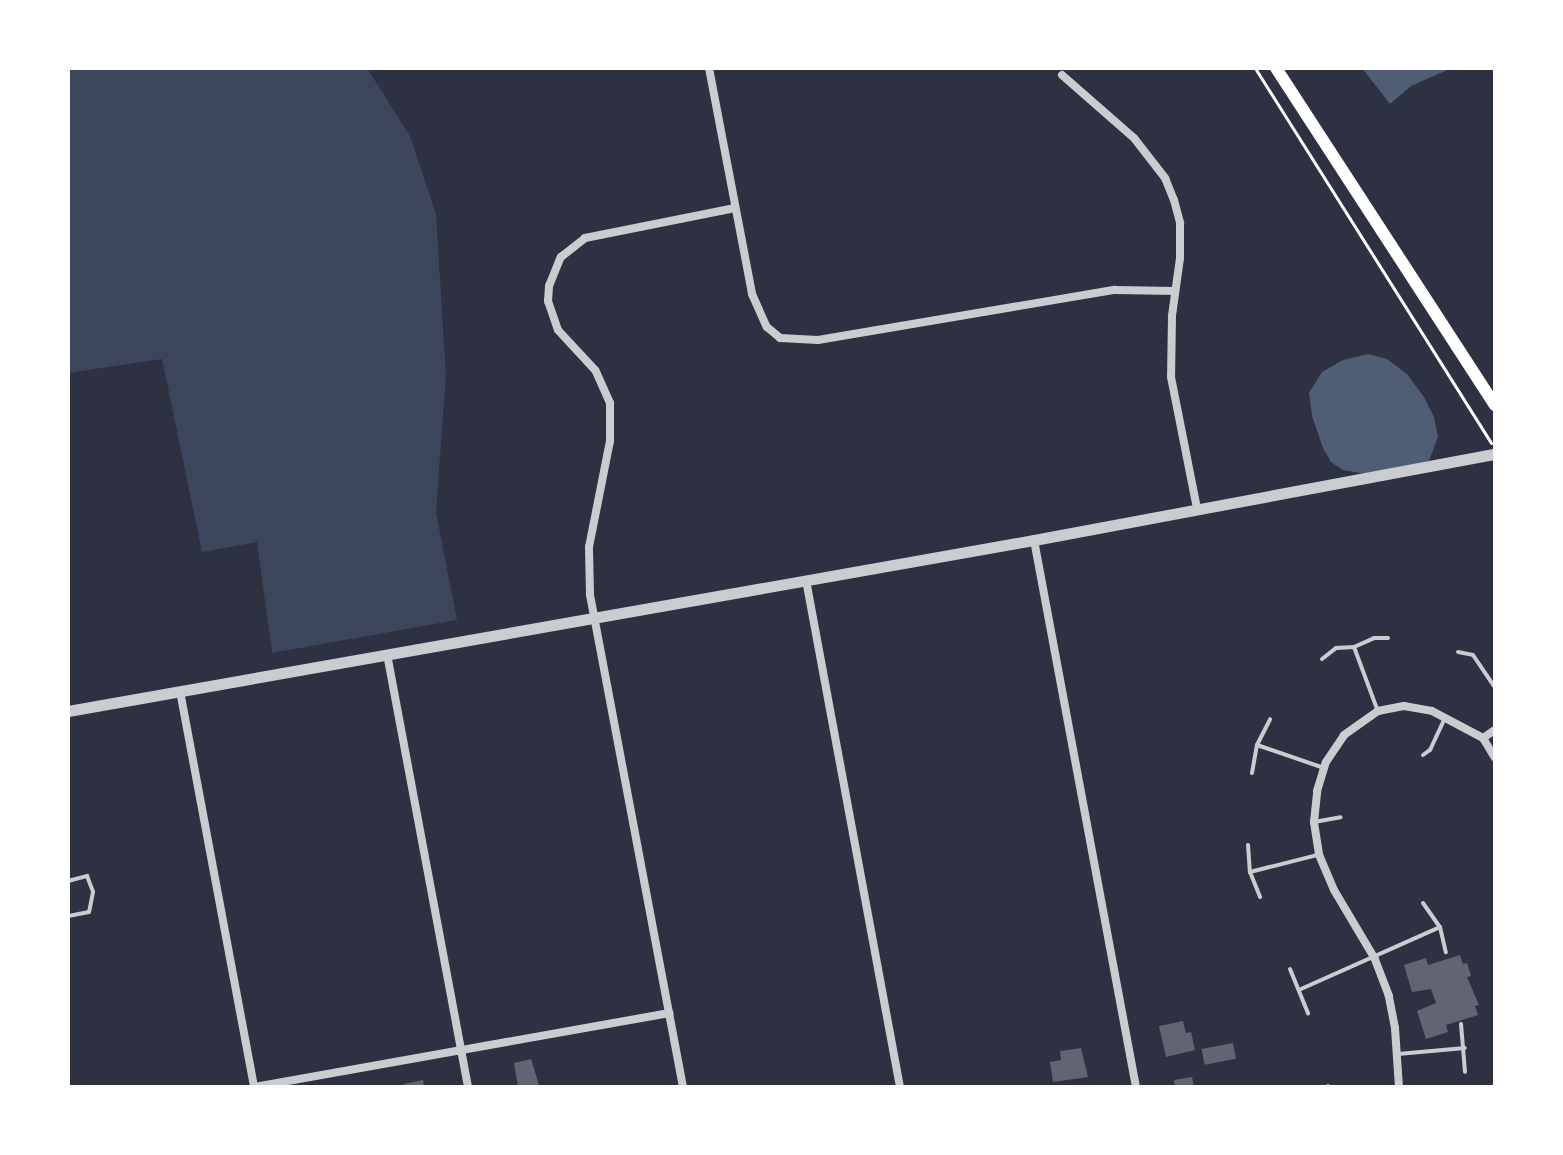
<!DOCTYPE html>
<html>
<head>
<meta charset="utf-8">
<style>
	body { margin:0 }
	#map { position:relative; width:1563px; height:1155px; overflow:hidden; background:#2d3142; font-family:"Sofia Sans Condensed",sans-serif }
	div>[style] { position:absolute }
	.green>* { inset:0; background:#3c4559 }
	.water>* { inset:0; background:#4f5d75 }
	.building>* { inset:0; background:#626471; transform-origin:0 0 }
	.path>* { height:3px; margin:-1.5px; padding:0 1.5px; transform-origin:1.5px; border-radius:1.5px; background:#fff }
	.service>* { height:4px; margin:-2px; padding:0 2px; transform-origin:2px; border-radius:2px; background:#caccd0 }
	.minor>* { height:8px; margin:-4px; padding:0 4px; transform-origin:4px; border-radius:4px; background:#caccd0 }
	.tertiary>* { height:11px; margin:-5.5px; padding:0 5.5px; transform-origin:5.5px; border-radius:5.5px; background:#caccd0 }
	.secondary>* { height:12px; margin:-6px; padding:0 6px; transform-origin:6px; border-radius:6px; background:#fff }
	span { translate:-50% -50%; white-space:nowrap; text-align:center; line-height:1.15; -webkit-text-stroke:6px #fff; paint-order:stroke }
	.frame { position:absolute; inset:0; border:70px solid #fff; pointer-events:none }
</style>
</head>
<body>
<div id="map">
	<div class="green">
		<i style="clip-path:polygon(68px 68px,367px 68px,410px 136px,436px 214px,446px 376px,436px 512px,457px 620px,272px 653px,257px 542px,202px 552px,162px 359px,68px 373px)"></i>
	</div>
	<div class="water">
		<i style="clip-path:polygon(1362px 68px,1452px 68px,1411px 86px,1390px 104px)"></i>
		<i style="clip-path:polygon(1368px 354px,1387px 359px,1407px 374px,1424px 397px,1434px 417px,1438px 437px,1429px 461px,1366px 474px,1343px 470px,1331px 462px,1323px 448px,1312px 416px,1309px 393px,1322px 372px,1343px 360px)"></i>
	</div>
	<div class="building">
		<i style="clip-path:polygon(1460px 955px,1463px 964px,1467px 963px,1471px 976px,1467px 977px,1479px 1005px,1475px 1006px,1478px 1015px,1446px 1025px,1448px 1032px,1426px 1039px,1417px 1011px,1436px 1003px,1431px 989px,1412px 992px,1404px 965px,1426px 958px,1428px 965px)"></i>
		<i style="clip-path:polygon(1183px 1021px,1186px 1033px,1191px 1032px,1195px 1050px,1166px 1057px,1159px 1026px)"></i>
		<i style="left:1233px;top:1043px;width:16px;height:32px;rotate:79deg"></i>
		<i style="clip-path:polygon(1081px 1048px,1088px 1077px,1053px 1082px,1050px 1062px,1061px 1060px,1060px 1051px)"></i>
		<i style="clip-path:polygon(531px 1059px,539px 1085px,518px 1087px,514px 1063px)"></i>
		<i style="clip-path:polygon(1192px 1077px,1194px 1087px,1175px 1087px,1174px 1080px)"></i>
		<i style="clip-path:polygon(423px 1080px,424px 1087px,404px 1087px,404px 1084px)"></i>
	</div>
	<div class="path">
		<i style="left:1255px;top:68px;width:443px;rotate:57.8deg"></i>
	</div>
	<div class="service">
		<i style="left:1354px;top:647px;width:66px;rotate:69.6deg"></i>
		<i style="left:1458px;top:652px;width:15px;rotate:11deg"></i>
		<i style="left:1473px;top:655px;width:40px;rotate:56deg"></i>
		<i style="left:1322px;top:659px;width:18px;rotate:-38deg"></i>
		<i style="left:1336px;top:648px;width:18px;rotate:-3deg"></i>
		<i style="left:1354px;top:647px;width:22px;rotate:-24deg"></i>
		<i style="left:1374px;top:638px;width:14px"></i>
		<i style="left:1257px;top:745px;width:71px;rotate:18.9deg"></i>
		<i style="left:1423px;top:755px;width:9px;rotate:-36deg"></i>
		<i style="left:1430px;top:750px;width:33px;rotate:-65deg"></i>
		<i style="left:1252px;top:773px;width:28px;rotate:-80deg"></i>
		<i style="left:1257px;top:745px;width:29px;rotate:-63deg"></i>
		<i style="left:1314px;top:822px;width:27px;rotate:-10deg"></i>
		<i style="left:1248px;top:845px;width:27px;rotate:86deg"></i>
		<i style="left:1250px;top:872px;width:27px;rotate:68deg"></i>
		<i style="left:1250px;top:872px;width:69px;rotate:-14.2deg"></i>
		<i style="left:68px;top:881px;width:20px;rotate:-15deg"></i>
		<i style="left:87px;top:876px;width:17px;rotate:69deg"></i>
		<i style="left:93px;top:892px;width:20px;rotate:101deg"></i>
		<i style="left:89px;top:912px;width:21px;rotate:169deg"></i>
		<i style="left:1423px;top:903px;width:29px;rotate:55deg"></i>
		<i style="left:1440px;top:927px;width:26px;rotate:77deg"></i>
		<i style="left:1290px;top:969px;width:48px;rotate:67.8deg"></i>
		<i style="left:1301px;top:989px;width:152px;rotate:-24deg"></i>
		<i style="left:1461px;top:1024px;width:48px;rotate:85.2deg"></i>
		<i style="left:1398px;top:1054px;width:67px;rotate:-5.1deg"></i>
		<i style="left:1328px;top:1086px;width:1px;rotate:90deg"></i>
	</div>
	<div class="minor">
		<i style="left:709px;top:68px;width:230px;rotate:79.2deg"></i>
		<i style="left:752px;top:294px;width:36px;rotate:66deg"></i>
		<i style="left:767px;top:327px;width:17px;rotate:40deg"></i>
		<i style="left:780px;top:338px;width:38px;rotate:3deg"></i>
		<i style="left:818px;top:340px;width:301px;rotate:-9.6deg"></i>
		<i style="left:1115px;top:290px;width:60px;rotate:1deg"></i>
		<i style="left:1062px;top:75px;width:96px;rotate:41.2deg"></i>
		<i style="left:1134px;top:138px;width:51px;rotate:52.2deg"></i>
		<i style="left:1165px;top:178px;width:24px;rotate:68deg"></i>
		<i style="left:1174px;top:200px;width:24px;rotate:75deg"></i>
		<i style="left:1180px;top:223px;width:35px;rotate:90deg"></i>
		<i style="left:1180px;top:258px;width:59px;rotate:97.9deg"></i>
		<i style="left:1172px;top:316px;width:61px;rotate:90.9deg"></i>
		<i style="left:1171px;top:377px;width:134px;rotate:78.8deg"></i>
		<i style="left:1034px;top:540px;width:556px;rotate:79.44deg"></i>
		<i style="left:806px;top:580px;width:516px;rotate:79.5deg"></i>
		<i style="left:387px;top:654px;width:441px;rotate:79.4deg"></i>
		<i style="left:180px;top:691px;width:403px;rotate:79.4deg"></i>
		<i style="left:1483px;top:738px;width:14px;rotate:-34deg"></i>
		<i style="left:254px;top:1087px;width:422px;rotate:-10.1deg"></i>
		<i style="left:683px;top:1087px;width:501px;rotate:-100.7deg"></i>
		<i style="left:590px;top:595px;width:48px;rotate:-91.2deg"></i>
		<i style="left:589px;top:547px;width:108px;rotate:-78.8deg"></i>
		<i style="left:610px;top:441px;width:38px;rotate:-90deg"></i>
		<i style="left:610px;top:403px;width:36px;rotate:-114deg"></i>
		<i style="left:595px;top:370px;width:54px;rotate:-132.8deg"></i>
		<i style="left:558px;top:330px;width:31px;rotate:-109deg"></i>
		<i style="left:548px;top:301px;width:15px;rotate:-86deg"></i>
		<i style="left:549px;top:286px;width:31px;rotate:-68deg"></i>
		<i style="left:561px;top:257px;width:31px;rotate:-38deg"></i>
		<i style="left:585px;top:238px;width:153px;rotate:-11.3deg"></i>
		<i style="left:1399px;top:1087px;width:59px;rotate:-93.9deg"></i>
		<i style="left:1395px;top:1028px;width:33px;rotate:-101deg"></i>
		<i style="left:1389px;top:996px;width:40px;rotate:-111deg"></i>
		<i style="left:1375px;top:959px;width:80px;rotate:-120.7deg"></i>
		<i style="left:1334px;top:890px;width:39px;rotate:-113deg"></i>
		<i style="left:1319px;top:854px;width:32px;rotate:-99deg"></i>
		<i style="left:1314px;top:822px;width:31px;rotate:-84deg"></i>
		<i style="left:1317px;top:791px;width:30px;rotate:-73deg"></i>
		<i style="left:1326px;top:762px;width:32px;rotate:-56deg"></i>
		<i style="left:1344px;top:735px;width:42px;rotate:-35.2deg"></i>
		<i style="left:1378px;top:711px;width:26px;rotate:-11deg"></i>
		<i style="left:1404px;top:706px;width:28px;rotate:10deg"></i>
		<i style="left:1432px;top:711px;width:58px;rotate:27.9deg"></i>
		<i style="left:1483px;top:738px;width:23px;rotate:59deg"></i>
	</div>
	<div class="tertiary">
		<i style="left:68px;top:711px;width:981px;rotate:-10.04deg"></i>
		<i style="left:1034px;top:540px;width:469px;rotate:-10.6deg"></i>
	</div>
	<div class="secondary">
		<i style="left:1276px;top:68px;width:402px;rotate:57deg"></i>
	</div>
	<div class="frame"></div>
</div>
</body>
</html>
